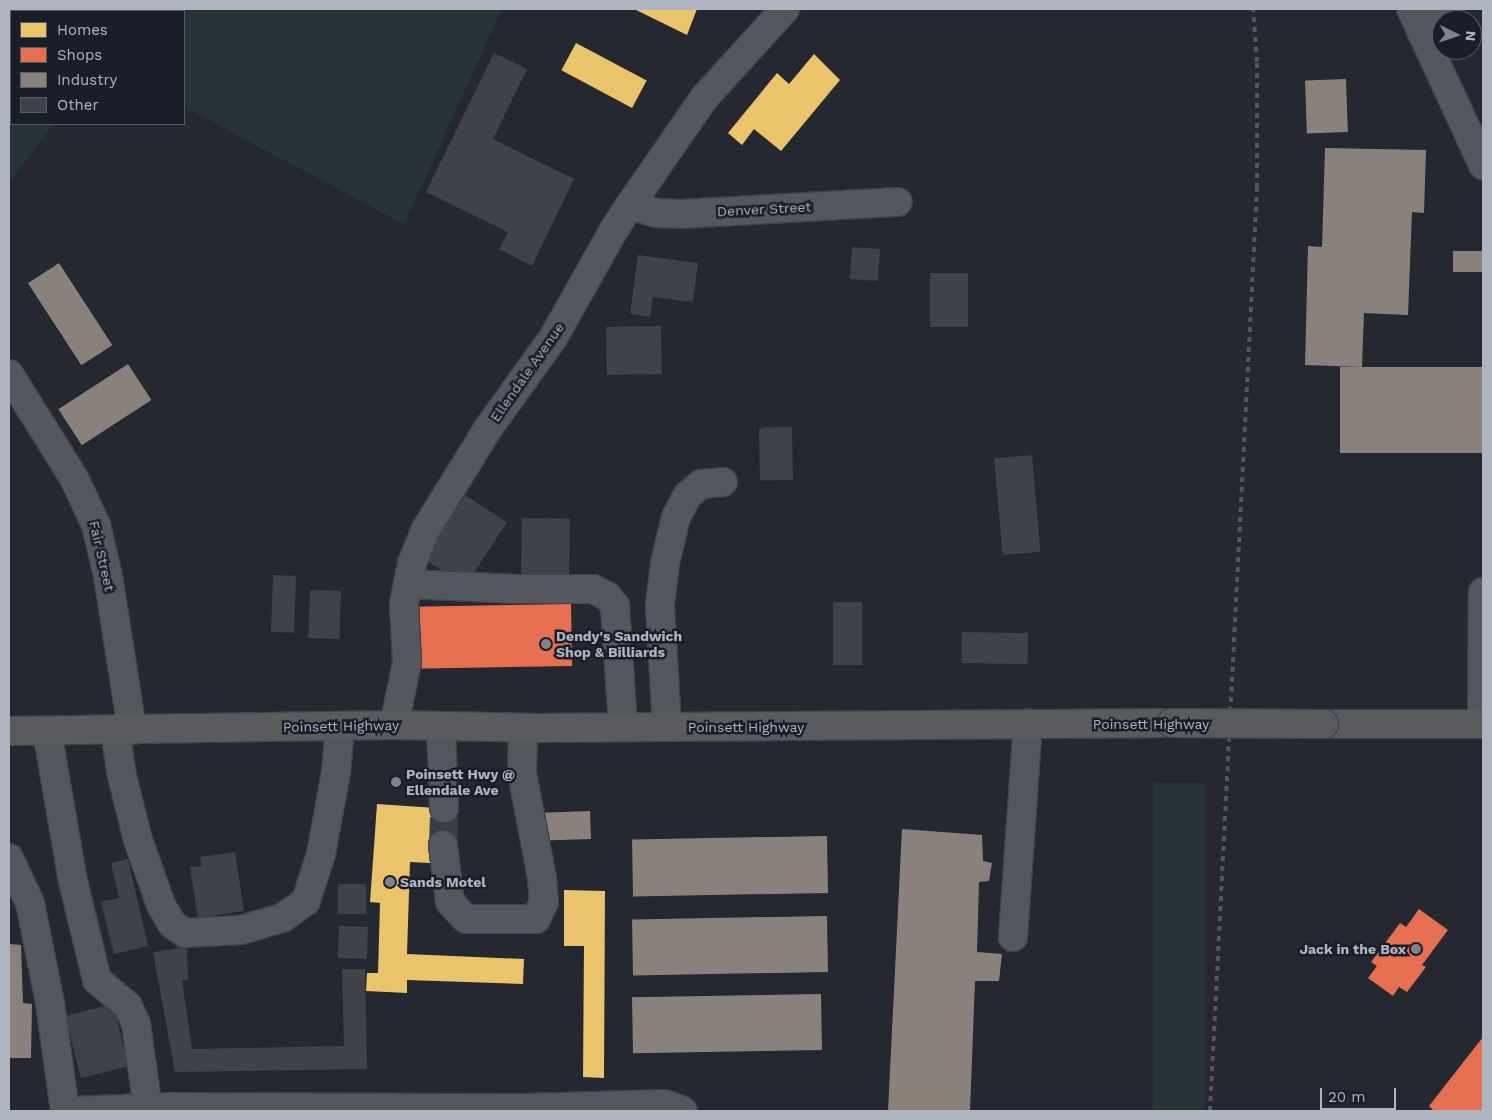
<!DOCTYPE html>
<html>
<head>
<meta charset="utf-8">
<style>
	body { margin:0 }
	#map { position:relative; width:1492px; height:1120px; overflow:hidden; background:#252830; font-family:"Work Sans",sans-serif }
	div>[style] { position:absolute }
	.green>* { inset:0; background:#263337; transform-origin:0 0 }
	.homes>* { inset:0; background:#e9c46a; transform-origin:0 0 }
	.shops>* { inset:0; background:#e76f51; transform-origin:0 0 }
	.industry>* { inset:0; background:#8a817c; transform-origin:0 0 }
	.building>* { inset:0; background:#3f4248; transform-origin:0 0 }
	.minor-tunnel>* { height:28px; margin-top:-14px; transform-origin:0; background:repeating-linear-gradient(90deg,#3a3d46 0 28px,transparent 0 42px) }
	.roads { filter:drop-shadow(1px 0 #414349) drop-shadow(-1px 0 #414349) drop-shadow(0 1px #414349) drop-shadow(0 -1px #414349) }
	.minor>* { height:28px; margin:-14px; padding:0 14px; transform-origin:14px; border-radius:14px; background:#54575e }
	.highway>* { height:28px; margin:-14px; padding:0 14px; transform-origin:14px; border-radius:14px; background:#595b5f }
	.rail>* { height:4px; margin-top:-2px; transform-origin:0; background:repeating-linear-gradient(90deg,#53565c 0 5px,transparent 0 10px) }
	.bridges { filter:drop-shadow(1px 0 #42444b) drop-shadow(-1px 0 #42444b) drop-shadow(0 1px #42444b) drop-shadow(0 -1px #42444b) }
	.highway-bridge>* { height:28px; margin:-14px; padding:0 14px; transform-origin:14px; border-radius:14px; background:#595b5f }
	.dots>* { width:14px; height:14px; translate:-50% -50%; box-sizing:border-box; border:2px solid #1a1e29; border-radius:50% }
	span { translate:-50% -50%; white-space:nowrap; text-align:center; line-height:1.15; -webkit-text-stroke:5px #1a1e29; paint-order:stroke }
	.street-label { font-size:14px; color:#afb4c1 }
	.poi-label { font-size:14px; color:#afb4c1; font-weight:700 }
	.left { translate:0 -50%; text-align:left }
	.right { translate:-100% -50%; text-align:right }
	.frame { position:absolute; inset:0; border:10px solid #afb4c1; pointer-events:none }
	.legend { position:absolute; left:10px; top:10px; width:175px; height:115px; box-sizing:border-box; background:#1a1e29; border:1px solid #565a66; margin:0; padding:6px 9px; list-style:none; font-size:15px; color:#afb4c1 }
	.legend li { display:flex; align-items:center; gap:10px; height:25px }
	.legend b { width:25px; border:1px solid #565a66 }
	.north { position:absolute; left:1432px; top:10px; width:50px; height:50px; box-sizing:border-box; background:#1a1e29; border:1px solid #565a66; border-radius:50%; rotate:94deg; font-size:14px; font-weight:700; line-height:20px; text-align:center; color:#afb4c1 }
	.north::after { content:''; display:block; margin:auto; width:18px; height:22px; background:#7f838e; clip-path:polygon(50% 0,100% 100%,50% 72%,0 100%) }
	.scale { position:absolute; left:1320px; top:1088px; width:76px; height:22px; box-sizing:border-box; border:2px solid #afb4c1; border-top:0; padding-left:6px; font-size:15px; line-height:18px; white-space:nowrap; color:#afb4c1; -webkit-text-stroke:4px #1a1e29; paint-order:stroke }
</style>
</head>
<body>
<div id="map">
	<div class="green">
		<i style="clip-path:polygon(84px 9px,502px 9px,404px 224px,184px 107px,184px 11px,82px 11px)"></i>
		<i style="clip-path:polygon(12px 124px,54px 124px,9px 183px,9px 130px)"></i>
		<i style="left:1153px;top:783px;width:52px;height:328px"></i>
	</div>
	<div class="homes">
		<i style="clip-path:polygon(634px 9px,697px 9px,687px 35px)"></i>
		<i style="left:576px;top:43px;width:80px;height:31px;rotate:28deg"></i>
		<i style="clip-path:polygon(814px 54px,840px 80px,781px 151px,754px 129px,742px 145px,728px 133px,777px 73px,789px 84px)"></i>
		<i style="clip-path:polygon(377px 804px,451px 809px,450px 845px,431px 844px,430px 863px,410px 862px,407px 954px,524px 959px,523px 984px,407px 980px,407px 993px,366px 991px,367px 973px,378px 973px,380px 903px,370px 902px)"></i>
		<i style="clip-path:polygon(564px 890px,605px 891px,604px 1078px,583px 1077px,584px 946px,564px 946px)"></i>
	</div>
	<div class="shops">
		<i style="left:571px;top:604px;width:62px;height:159px;rotate:89deg"></i>
		<i style="clip-path:polygon(1419px 909px,1448px 930px,1422px 965px,1426px 967px,1407px 992px,1399px 987px,1393px 996px,1368px 978px,1377px 966px,1371px 962px,1400px 923px,1406px 927px)"></i>
		<i style="clip-path:polygon(1483px 1037px,1483px 1111px,1434px 1111px,1429px 1106px)"></i>
	</div>
	<div class="industry">
		<i style="left:1346px;top:79px;width:53px;height:41px;rotate:88deg"></i>
		<i style="clip-path:polygon(1325px 148px,1426px 150px,1424px 213px,1412px 212px,1408px 315px,1364px 313px,1362px 367px,1305px 365px,1308px 246px,1322px 247px)"></i>
		<i style="left:1483px;top:251px;width:21px;height:30px;rotate:90deg"></i>
		<i style="left:59px;top:263px;width:98px;height:37px;rotate:57deg"></i>
		<i style="left:128px;top:364px;width:43px;height:83px;rotate:57deg"></i>
		<i style="left:1483px;top:367px;width:86px;height:143px;rotate:90deg"></i>
		<i style="left:590px;top:811px;width:28px;height:47px;rotate:88deg"></i>
		<i style="clip-path:polygon(902px 829px,982px 835px,983px 861px,992px 863px,989px 881px,979px 882px,977px 952px,1002px 954px,999px 981px,975px 981px,970px 1111px,888px 1111px)"></i>
		<i style="left:827px;top:836px;width:57px;height:195px;rotate:89deg"></i>
		<i style="left:827px;top:916px;width:56px;height:195px;rotate:89deg"></i>
		<i style="clip-path:polygon(9px 944px,21px 945px,23px 1003px,32px 1004px,31px 1058px,9px 1058px)"></i>
		<i style="left:821px;top:994px;width:56px;height:189px;rotate:89deg"></i>
	</div>
	<div class="building">
		<i style="clip-path:polygon(494px 53px,527px 69px,493px 139px,574px 179px,532px 266px,499px 249px,508px 232px,426px 192px)"></i>
		<i style="left:852px;top:247px;width:28px;height:32px;rotate:4deg"></i>
		<i style="clip-path:polygon(638px 255px,698px 263px,693px 302px,653px 297px,650px 317px,630px 314px)"></i>
		<i style="left:930px;top:273px;width:38px;height:54px"></i>
		<i style="left:661px;top:326px;width:48px;height:55px;rotate:89deg"></i>
		<i style="left:792px;top:427px;width:53px;height:33px;rotate:89deg"></i>
		<i style="left:1032px;top:455px;width:97px;height:38px;rotate:85deg"></i>
		<i style="left:465px;top:495px;width:50px;height:76px;rotate:33deg"></i>
		<i style="left:522px;top:518px;width:48px;height:63px;rotate:1deg"></i>
		<i style="left:273px;top:575px;width:23px;height:57px;rotate:2deg"></i>
		<i style="left:310px;top:590px;width:31px;height:48px;rotate:2deg"></i>
		<i style="left:833px;top:602px;width:29px;height:63px"></i>
		<i style="left:962px;top:632px;width:66px;height:31px;rotate:1deg"></i>
		<i style="clip-path:polygon(235px 852px,244px 911px,198px 918px,190px 867px,202px 866px,200px 857px)"></i>
		<i style="clip-path:polygon(128px 859px,148px 946px,114px 954px,101px 902px,119px 898px,111px 863px)"></i>
		<i style="left:338px;top:884px;width:28px;height:30px"></i>
		<i style="left:339px;top:926px;width:29px;height:32px;rotate:2deg"></i>
		<i style="clip-path:polygon(187px 947px,188px 980px,182px 980px,192px 1049px,344px 1046px,342px 969px,365px 969px,367px 1069px,175px 1072px,153px 952px)"></i>
		<i style="left:113px;top:1004px;width:64px;height:49px;rotate:76deg"></i>
	</div>
	<div class="minor-tunnel">
		<i style="left:443px;top:845px;width:37px;rotate:-88deg"></i>
	</div>
	<div class="roads">
		<div class="minor">
			<i style="left:1411px;top:9px;width:172px;rotate:65.2deg"></i>
			<i style="left:47px;top:11px;width:2px;rotate:-63deg"></i>
			<i style="left:9px;top:30px;width:2px;rotate:-27deg"></i>
			<i style="left:1422px;top:33px;width:35px;rotate:-44deg"></i>
			<i style="left:9px;top:73px;width:4px;rotate:-63deg"></i>
			<i style="left:630px;top:205px;width:27px;rotate:17deg"></i>
			<i style="left:656px;top:213px;width:25px;rotate:2deg"></i>
			<i style="left:681px;top:214px;width:217px;rotate:-3.2deg"></i>
			<i style="left:9px;top:374px;width:123px;rotate:58deg"></i>
			<i style="left:74px;top:478px;width:52px;rotate:64.9deg"></i>
			<i style="left:96px;top:525px;width:52px;rotate:76.8deg"></i>
			<i style="left:108px;top:576px;width:156px;rotate:81.1deg"></i>
			<i style="left:408px;top:584px;width:109px;rotate:2.6deg"></i>
			<i style="left:517px;top:589px;width:76px"></i>
			<i style="left:593px;top:589px;width:16px;rotate:27deg"></i>
			<i style="left:607px;top:596px;width:13px;rotate:51deg"></i>
			<i style="left:615px;top:606px;width:121px;rotate:86.2deg"></i>
			<i style="left:1482px;top:724px;width:132px;rotate:-89.6deg"></i>
			<i style="left:394px;top:725px;width:63px;rotate:-78.2deg"></i>
			<i style="left:407px;top:663px;width:60px;rotate:-92.9deg"></i>
			<i style="left:404px;top:603px;width:41px;rotate:-78.7deg"></i>
			<i style="left:412px;top:563px;width:37px;rotate:-68deg"></i>
			<i style="left:426px;top:529px;width:120px;rotate:-58.3deg"></i>
			<i style="left:489px;top:427px;width:110px;rotate:-54.3deg"></i>
			<i style="left:553px;top:338px;width:126px;rotate:-60.6deg"></i>
			<i style="left:615px;top:228px;width:27px;rotate:-57deg"></i>
			<i style="left:630px;top:205px;width:130px;rotate:-55.3deg"></i>
			<i style="left:704px;top:98px;width:120px;rotate:-47.7deg"></i>
			<i style="left:441px;top:726px;width:82px;rotate:87.9deg"></i>
			<i style="left:667px;top:727px;width:123px;rotate:-93.3deg"></i>
			<i style="left:660px;top:604px;width:41px;rotate:-83deg"></i>
			<i style="left:665px;top:563px;width:47px;rotate:-76.6deg"></i>
			<i style="left:676px;top:517px;width:24px;rotate:-62deg"></i>
			<i style="left:687px;top:496px;width:18px;rotate:-41deg"></i>
			<i style="left:701px;top:484px;width:22px;rotate:-5deg"></i>
			<i style="left:47px;top:731px;width:152px;rotate:80.2deg"></i>
			<i style="left:73px;top:881px;width:102px;rotate:76.4deg"></i>
			<i style="left:97px;top:980px;width:40px;rotate:40deg"></i>
			<i style="left:128px;top:1006px;width:20px;rotate:66deg"></i>
			<i style="left:136px;top:1024px;width:85px;rotate:81.9deg"></i>
			<i style="left:115px;top:731px;width:46px;rotate:81.2deg"></i>
			<i style="left:122px;top:776px;width:66px;rotate:76deg"></i>
			<i style="left:138px;top:840px;width:69px;rotate:70.5deg"></i>
			<i style="left:161px;top:905px;width:22px;rotate:60deg"></i>
			<i style="left:172px;top:924px;width:16px;rotate:35deg"></i>
			<i style="left:185px;top:933px;width:56px;rotate:-3.1deg"></i>
			<i style="left:241px;top:930px;width:43px;rotate:-16.3deg"></i>
			<i style="left:282px;top:918px;width:29px;rotate:-35deg"></i>
			<i style="left:306px;top:901px;width:49px;rotate:-72.3deg"></i>
			<i style="left:321px;top:854px;width:83px;rotate:-79.6deg"></i>
			<i style="left:336px;top:772px;width:46px;rotate:-85deg"></i>
			<i style="left:443px;top:845px;width:57px;rotate:83deg"></i>
			<i style="left:450px;top:902px;width:23px;rotate:47deg"></i>
			<i style="left:466px;top:919px;width:70px"></i>
			<i style="left:536px;top:919px;width:19px;rotate:-65deg"></i>
			<i style="left:544px;top:902px;width:24px;rotate:-95deg"></i>
			<i style="left:542px;top:878px;width:107px;rotate:-100.8deg"></i>
			<i style="left:522px;top:773px;width:45px;rotate:-88.7deg"></i>
			<i style="left:9px;top:858px;width:50px;rotate:65deg"></i>
			<i style="left:30px;top:903px;width:102px;rotate:78.7deg"></i>
			<i style="left:50px;top:1003px;width:109px;rotate:82.1deg"></i>
			<i style="left:1013px;top:937px;width:214px;rotate:-86deg"></i>
			<i style="left:74px;top:1111px;width:96px;rotate:-2.4deg"></i>
			<i style="left:170px;top:1107px;width:356px;rotate:0.2deg"></i>
			<i style="left:526px;top:1108px;width:139px;rotate:-1.6deg"></i>
			<i style="left:665px;top:1104px;width:19px;rotate:21deg"></i>
		</div>
		<div class="highway">
			<i style="left:1324px;top:724px;width:159px"></i>
			<i style="left:9px;top:731px;width:385px;rotate:-0.9deg"></i>
			<i style="left:394px;top:725px;width:140px;rotate:1.2deg"></i>
			<i style="left:534px;top:728px;width:637px;rotate:-0.45deg"></i>
		</div>
	</div>
	<div class="rail">
		<i style="left:1210px;top:1111px;width:924px;rotate:-87.08deg"></i>
		<i style="left:1257px;top:188px;width:126px;rotate:-90deg"></i>
		<i style="left:1257px;top:62px;width:53px;rotate:-94.3deg"></i>
	</div>
	<div class="bridges">
		<div class="highway-bridge">
			<i style="left:1171px;top:723px;width:153px;rotate:0.4deg"></i>
		</div>
	</div>
	<div class="dots">
		<i style="left:546px;top:644px;background:#7f838e"></i>
		<i style="left:396px;top:782px;background:#7f838e"></i>
		<i style="left:390px;top:882px;background:#7f838e"></i>
		<i style="left:1416px;top:949px;background:#7f838e"></i>
	</div>
	<div class="street-label">
		<span style="left:764px;top:209px;rotate:-3deg">Denver Street</span>
		<span style="left:527px;top:372px;rotate:-55deg">Ellendale Avenue</span>
		<span style="left:102px;top:556px;rotate:77deg">Fair Street</span>
		<span style="left:1151px;top:724px">Poinsett Highway</span>
		<span style="left:341px;top:726px;rotate:-1deg">Poinsett Highway</span>
		<span style="left:746px;top:727px">Poinsett Highway</span>
	</div>
	<div class="poi-label">
		<span class="left" style="left:556px;top:644px">Dendy's Sandwich<br>Shop &amp; Billiards</span>
		<span class="left" style="left:406px;top:782px">Poinsett Hwy @<br>Ellendale Ave</span>
		<span class="left" style="left:400px;top:882px">Sands Motel</span>
		<span class="right" style="left:1406px;top:949px">Jack in the Box</span>
	</div>
	<div class="frame"></div>
	<ul class="legend">
	<li><b style="height:14px;background:#e9c46a"></b>Homes</li>
	<li><b style="height:14px;background:#e76f51"></b>Shops</li>
	<li><b style="height:14px;background:#8a817c"></b>Industry</li>
	<li><b style="height:14px;background:#3f4248"></b>Other</li>
	</ul>
	<div class="north">N</div>
	<div class="scale">20 m</div>
</div>
</body>
</html>
